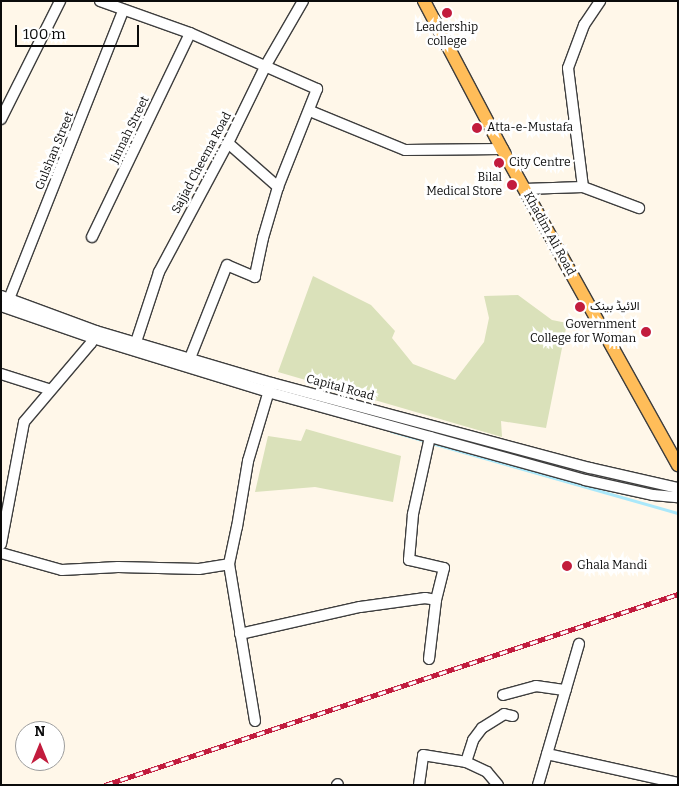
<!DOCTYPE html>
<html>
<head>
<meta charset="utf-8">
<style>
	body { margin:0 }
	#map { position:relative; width:679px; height:786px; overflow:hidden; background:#fff7e9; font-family:Bitter,Vazirmatn,serif }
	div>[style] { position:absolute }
	.cemetery>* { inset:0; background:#dae1ba }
	.stream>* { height:2.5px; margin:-1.25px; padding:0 1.25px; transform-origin:1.25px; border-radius:1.25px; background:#aae8fa }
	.roads { filter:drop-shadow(1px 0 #3e3e3e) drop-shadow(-1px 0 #3e3e3e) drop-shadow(0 1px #3e3e3e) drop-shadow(0 -1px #3e3e3e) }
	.minor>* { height:10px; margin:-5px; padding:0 5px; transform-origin:5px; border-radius:5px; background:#fff }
	.major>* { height:12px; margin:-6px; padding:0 6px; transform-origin:6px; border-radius:6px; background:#ffbd59 }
	.rail>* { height:4.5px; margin-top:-2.25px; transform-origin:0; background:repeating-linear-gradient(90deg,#fff 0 8px,#c21c3d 0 16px); box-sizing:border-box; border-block:1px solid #c21c3d }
	.dots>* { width:14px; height:14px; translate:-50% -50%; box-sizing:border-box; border:2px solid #fff; border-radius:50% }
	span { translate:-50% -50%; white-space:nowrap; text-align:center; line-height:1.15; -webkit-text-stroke:5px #fff; paint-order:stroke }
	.poi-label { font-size:12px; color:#0b0b0b }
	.left { translate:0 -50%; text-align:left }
	.right { translate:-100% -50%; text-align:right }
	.street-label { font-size:12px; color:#0b0b0b }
	.frame { position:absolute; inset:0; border:2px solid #0b0b0b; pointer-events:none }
	.north { position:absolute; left:15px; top:721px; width:50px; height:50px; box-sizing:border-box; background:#fff; border:1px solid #9d9d9d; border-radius:50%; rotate:0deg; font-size:14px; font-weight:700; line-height:20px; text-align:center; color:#0b0b0b }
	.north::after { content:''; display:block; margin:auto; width:18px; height:22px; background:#c21c3d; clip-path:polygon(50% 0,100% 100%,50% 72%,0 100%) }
	.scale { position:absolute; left:15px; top:25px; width:124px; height:22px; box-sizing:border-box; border:2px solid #0b0b0b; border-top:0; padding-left:6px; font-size:15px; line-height:18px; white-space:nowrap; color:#0b0b0b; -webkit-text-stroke:4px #fff; paint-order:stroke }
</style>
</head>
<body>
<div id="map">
	<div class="cemetery">
		<i style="clip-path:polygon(313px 276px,371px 305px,395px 331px,392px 338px,413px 364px,455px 380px,484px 342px,489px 318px,484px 296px,518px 295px,552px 320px,567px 323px,546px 428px,501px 421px,502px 437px,278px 372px)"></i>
		<i style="clip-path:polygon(306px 429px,401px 456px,393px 502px,315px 487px,255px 492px,268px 436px,301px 441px)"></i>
	</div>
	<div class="stream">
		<i style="left:391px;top:431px;width:36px;rotate:16deg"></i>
		<i style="left:432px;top:443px;width:256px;rotate:15.9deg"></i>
	</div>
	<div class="roads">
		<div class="minor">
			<i style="left:100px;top:1px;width:96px;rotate:19.6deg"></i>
			<i style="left:190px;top:33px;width:139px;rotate:23.8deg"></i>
			<i style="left:317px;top:89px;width:105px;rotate:111.7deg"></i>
			<i style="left:278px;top:187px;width:53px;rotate:106.4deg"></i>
			<i style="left:263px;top:238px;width:40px;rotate:102deg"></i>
			<i style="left:255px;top:277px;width:30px;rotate:-157deg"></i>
			<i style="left:227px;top:265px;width:100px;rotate:111.7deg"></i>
			<i style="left:310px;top:111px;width:103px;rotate:22.3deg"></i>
			<i style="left:405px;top:150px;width:97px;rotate:-0.6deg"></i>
			<i style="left:1px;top:119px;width:132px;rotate:-63.4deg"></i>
			<i style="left:228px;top:143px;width:67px;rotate:41.3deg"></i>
			<i style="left:583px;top:187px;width:120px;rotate:-97.2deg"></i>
			<i style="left:568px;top:68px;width:46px;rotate:-69.6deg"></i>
			<i style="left:584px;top:25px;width:29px;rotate:-56deg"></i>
			<i style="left:524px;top:189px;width:59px;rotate:-1.9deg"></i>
			<i style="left:583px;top:187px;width:60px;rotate:20.6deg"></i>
			<i style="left:92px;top:237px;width:226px;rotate:-64.3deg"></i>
			<i style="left:1px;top:296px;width:101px;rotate:20.2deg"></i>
			<i style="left:96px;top:331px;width:184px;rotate:16.5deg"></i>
			<i style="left:272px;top:383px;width:329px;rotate:15deg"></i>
			<i style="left:590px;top:468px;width:90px;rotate:12.8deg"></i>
			<i style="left:9px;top:299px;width:310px;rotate:-68.4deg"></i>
			<i style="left:1px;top:306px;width:97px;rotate:19.2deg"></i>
			<i style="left:93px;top:338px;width:183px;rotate:17.1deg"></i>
			<i style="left:268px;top:392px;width:329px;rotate:15.5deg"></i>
			<i style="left:585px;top:480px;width:70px;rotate:12.4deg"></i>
			<i style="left:653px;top:495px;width:25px;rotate:5deg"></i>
			<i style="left:136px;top:342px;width:74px;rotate:-71.8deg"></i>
			<i style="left:159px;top:272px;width:146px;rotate:-61.9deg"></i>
			<i style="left:228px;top:143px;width:87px;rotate:-64deg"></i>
			<i style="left:266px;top:65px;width:74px;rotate:-60deg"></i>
			<i style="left:1px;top:374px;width:52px;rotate:17.7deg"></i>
			<i style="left:1px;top:544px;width:124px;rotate:-79.3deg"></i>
			<i style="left:24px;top:422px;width:104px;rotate:-49.7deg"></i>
			<i style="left:91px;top:343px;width:11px;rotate:-68deg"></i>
			<i style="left:1px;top:553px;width:63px;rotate:15.6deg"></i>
			<i style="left:62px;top:570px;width:56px;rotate:-3.1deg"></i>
			<i style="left:118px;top:567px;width:81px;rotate:1.4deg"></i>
			<i style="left:199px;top:569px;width:30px;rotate:-9deg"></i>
			<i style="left:240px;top:634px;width:123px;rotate:-12.7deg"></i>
			<i style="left:360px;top:607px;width:66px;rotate:-7.9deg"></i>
			<i style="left:425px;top:598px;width:11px;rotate:10deg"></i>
			<i style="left:429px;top:659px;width:59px;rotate:-83.2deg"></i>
			<i style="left:436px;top:600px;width:33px;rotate:-76deg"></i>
			<i style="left:444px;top:568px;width:36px;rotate:-167deg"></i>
			<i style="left:409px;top:560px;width:46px;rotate:-85deg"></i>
			<i style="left:413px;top:514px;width:79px;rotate:-77.6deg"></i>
			<i style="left:503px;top:695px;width:34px;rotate:-15deg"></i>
			<i style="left:536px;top:686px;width:30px;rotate:8deg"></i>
			<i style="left:255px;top:721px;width:159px;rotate:-99.4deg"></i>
			<i style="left:229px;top:564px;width:38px;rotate:-78deg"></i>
			<i style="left:237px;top:527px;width:67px;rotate:-80.5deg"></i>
			<i style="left:248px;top:461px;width:77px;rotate:-73.4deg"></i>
			<i style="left:547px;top:754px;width:134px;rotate:12.5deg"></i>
			<i style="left:466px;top:762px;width:23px;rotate:-72deg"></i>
			<i style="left:473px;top:740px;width:15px;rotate:-53deg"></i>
			<i style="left:482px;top:728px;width:26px;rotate:-32deg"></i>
			<i style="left:504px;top:714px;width:9px;rotate:13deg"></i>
			<i style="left:337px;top:785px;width:1px;rotate:-45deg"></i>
			<i style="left:419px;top:785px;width:30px;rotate:-82deg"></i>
			<i style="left:423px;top:755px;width:44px;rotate:9.2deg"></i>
			<i style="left:466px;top:762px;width:23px;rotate:25deg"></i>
			<i style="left:487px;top:772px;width:17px;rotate:50deg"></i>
			<i style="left:538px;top:785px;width:147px;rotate:-73.8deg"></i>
		</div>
		<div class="major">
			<i style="left:424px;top:1px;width:167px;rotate:62.2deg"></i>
			<i style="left:502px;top:149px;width:362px;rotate:60.9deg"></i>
		</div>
	</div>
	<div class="rail">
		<i style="left:105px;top:785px;width:604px;rotate:-18.43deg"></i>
	</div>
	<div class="dots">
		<i style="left:447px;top:13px;background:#c21c3d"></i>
		<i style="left:477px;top:128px;background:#c21c3d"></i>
		<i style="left:499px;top:163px;background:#c21c3d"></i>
		<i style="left:512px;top:185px;background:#c21c3d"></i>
		<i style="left:580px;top:307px;background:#c21c3d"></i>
		<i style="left:646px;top:332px;background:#c21c3d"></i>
		<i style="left:567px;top:566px;background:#c21c3d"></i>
	</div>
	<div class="poi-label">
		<span style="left:447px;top:35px">Leadership<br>college</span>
		<span class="left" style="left:487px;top:128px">Atta-e-Mustafa</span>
		<span class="left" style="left:509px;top:163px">City Centre</span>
		<span class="right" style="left:502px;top:185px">Bilal<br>Medical Store</span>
		<span class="left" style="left:590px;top:307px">الائیڈ بینک</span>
		<span class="right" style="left:636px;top:332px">Government<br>College for Woman</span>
		<span class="left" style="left:577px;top:566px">Ghala Mandi</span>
	</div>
	<div class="street-label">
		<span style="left:130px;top:130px;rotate:-64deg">Jinnah Street</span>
		<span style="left:55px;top:151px;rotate:-68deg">Gulshan Street</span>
		<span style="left:202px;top:163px;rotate:-62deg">Sajjad Cheema Road</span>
		<span style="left:549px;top:234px;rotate:61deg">Khadim Ali Road</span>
		<span style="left:340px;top:388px;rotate:15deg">Capital Road</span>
	</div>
	<div class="frame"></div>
	<div class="north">N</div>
	<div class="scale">100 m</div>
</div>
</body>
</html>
